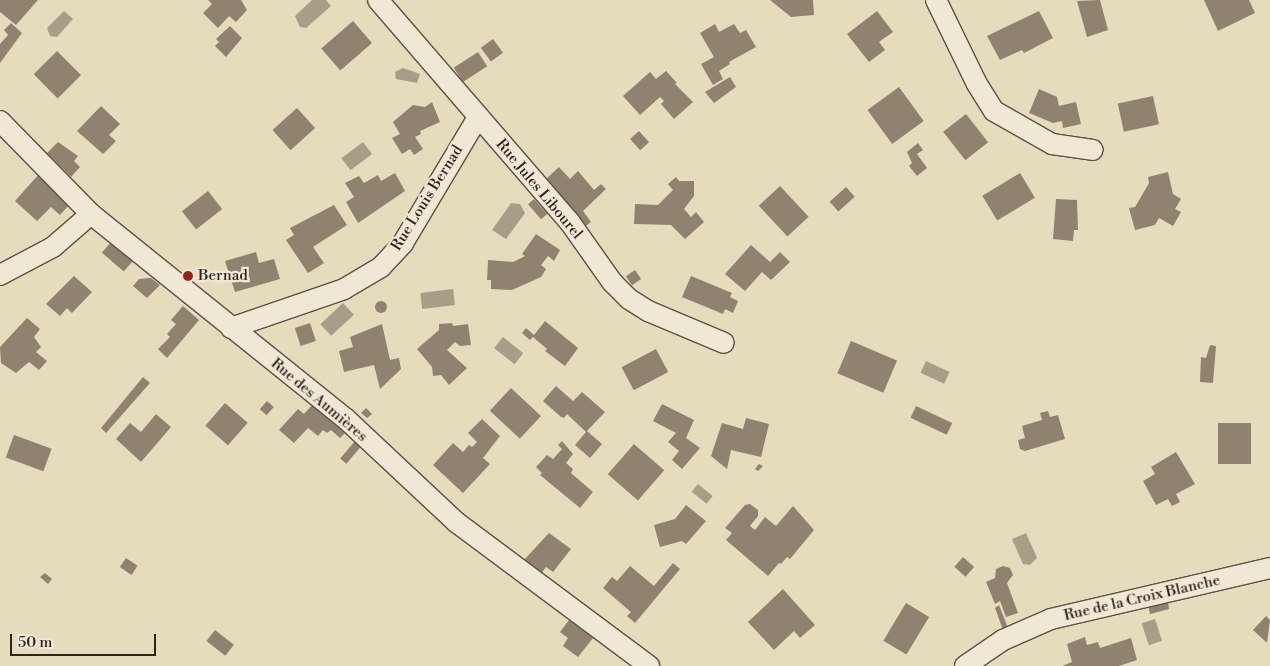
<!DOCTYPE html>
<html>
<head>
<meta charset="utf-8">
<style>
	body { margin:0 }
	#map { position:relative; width:1270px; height:666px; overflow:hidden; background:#e5dcbe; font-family:"Libre Bodoni",serif }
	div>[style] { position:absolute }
	.water>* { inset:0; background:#a89d87; transform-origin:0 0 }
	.building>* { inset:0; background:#8f8370; transform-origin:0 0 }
	.round { border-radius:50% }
	.roads { filter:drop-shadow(1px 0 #5e5144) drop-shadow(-1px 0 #5e5144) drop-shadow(0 1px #5e5144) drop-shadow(0 -1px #5e5144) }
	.minor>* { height:20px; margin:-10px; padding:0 10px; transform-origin:10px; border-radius:10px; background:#eee8d5 }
	.dots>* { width:14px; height:14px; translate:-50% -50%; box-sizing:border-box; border:2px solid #eee8d5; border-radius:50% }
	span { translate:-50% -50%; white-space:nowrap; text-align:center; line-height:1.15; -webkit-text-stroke:4.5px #eee8d5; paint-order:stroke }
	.street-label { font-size:15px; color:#31231b }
	.poi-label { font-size:15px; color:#31231b }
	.left { translate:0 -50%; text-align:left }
	.scale { position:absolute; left:10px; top:634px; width:146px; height:22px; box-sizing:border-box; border:2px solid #31231b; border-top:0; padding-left:6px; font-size:15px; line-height:18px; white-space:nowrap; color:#31231b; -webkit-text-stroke:4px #eee8d5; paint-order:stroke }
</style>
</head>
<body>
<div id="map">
	<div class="water">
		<i style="clip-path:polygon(312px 0,326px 0,331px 6px,306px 28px,300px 27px,295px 16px)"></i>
		<i style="clip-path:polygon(64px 11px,73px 19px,57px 37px,50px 36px,47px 28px)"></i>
		<i style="clip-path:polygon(403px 68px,420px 74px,417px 83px,396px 79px,395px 72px)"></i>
		<i style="left:363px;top:142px;width:15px;height:27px;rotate:53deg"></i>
		<i style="clip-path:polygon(511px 203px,520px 204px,525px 213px,506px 239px,492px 230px)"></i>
		<i style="left:453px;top:289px;width:16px;height:33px;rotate:83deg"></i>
		<i style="left:343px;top:303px;width:16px;height:31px;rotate:47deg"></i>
		<i style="left:503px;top:337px;width:26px;height:14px;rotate:39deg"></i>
		<i style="left:926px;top:361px;width:26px;height:13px;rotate:25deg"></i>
		<i style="left:698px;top:484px;width:19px;height:10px;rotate:39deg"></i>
		<i style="clip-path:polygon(1026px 533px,1037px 558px,1030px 565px,1023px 564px,1012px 539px)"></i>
		<i style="left:1155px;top:619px;width:23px;height:14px;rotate:72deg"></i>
	</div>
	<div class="building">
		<i style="clip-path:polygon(0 0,38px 0,16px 25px,0 12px)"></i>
		<i style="clip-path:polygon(208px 0,241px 0,247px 10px,236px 22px,229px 16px,218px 28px,203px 13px,212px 4px)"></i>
		<i style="clip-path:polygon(770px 0,813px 0,814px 15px,791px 17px)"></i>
		<i style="clip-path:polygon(1100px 0,1108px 30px,1087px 37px,1077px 1px)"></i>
		<i style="clip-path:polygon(1204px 0,1249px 0,1255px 13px,1218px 31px)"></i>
		<i style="clip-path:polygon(877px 11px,893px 32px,879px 42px,885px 50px,869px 62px,847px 34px)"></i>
		<i style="clip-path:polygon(1039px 11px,1053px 38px,1024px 53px,1022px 50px,1000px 60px,987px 36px)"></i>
		<i style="left:353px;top:21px;width:29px;height:42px;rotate:49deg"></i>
		<i style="clip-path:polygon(11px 23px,22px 33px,0 63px,0 44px,8px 35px,4px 30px)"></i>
		<i style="clip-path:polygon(715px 24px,719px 32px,734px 24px,740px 33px,746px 30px,756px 47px,729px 62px,730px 64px,719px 71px,723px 79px,713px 85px,701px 64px,714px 57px,700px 33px)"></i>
		<i style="clip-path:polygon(230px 26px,242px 38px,226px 57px,215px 46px,219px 42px,216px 39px)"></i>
		<i style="left:493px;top:39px;width:17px;height:15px;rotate:54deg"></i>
		<i style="left:57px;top:51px;width:34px;height:33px;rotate:45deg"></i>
		<i style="left:478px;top:52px;width:17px;height:29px;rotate:57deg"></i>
		<i style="clip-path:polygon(666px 71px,677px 83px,675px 84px,693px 102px,674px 119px,661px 104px,664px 101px,660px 97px,640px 115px,623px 96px,650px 72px,656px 79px)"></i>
		<i style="clip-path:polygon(730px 77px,736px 87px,714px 103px,705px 92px)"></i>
		<i style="left:899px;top:87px;width:42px;height:39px;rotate:54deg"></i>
		<i style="clip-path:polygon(1039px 89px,1057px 97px,1059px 106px,1076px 102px,1081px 124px,1063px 128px,1062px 121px,1053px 123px,1029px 113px)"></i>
		<i style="left:1153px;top:96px;width:29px;height:36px;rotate:78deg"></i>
		<i style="clip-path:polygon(432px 102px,440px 122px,420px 131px,421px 134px,415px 137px,423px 149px,414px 155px,410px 149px,402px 154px,392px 138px,400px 134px,393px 122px,413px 105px,425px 107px)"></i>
		<i style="clip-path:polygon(101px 106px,120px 124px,109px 135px,116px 141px,103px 154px,77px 131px)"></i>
		<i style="left:297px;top:108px;width:27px;height:33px;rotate:48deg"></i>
		<i style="left:966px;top:114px;width:36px;height:29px;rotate:52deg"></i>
		<i style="left:639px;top:131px;width:15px;height:12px;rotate:48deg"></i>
		<i style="clip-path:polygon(58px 142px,78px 156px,74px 161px,80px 167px,71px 177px,47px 153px)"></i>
		<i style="clip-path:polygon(918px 143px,923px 150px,917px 154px,927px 168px,917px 176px,909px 166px,912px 163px,907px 152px)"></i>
		<i style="clip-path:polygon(559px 167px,570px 179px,578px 171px,594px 190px,601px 184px,606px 189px,583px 211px,591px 222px,586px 226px,546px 179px)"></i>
		<i style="clip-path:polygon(1168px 172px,1173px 194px,1181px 199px,1175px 209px,1181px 212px,1173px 226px,1159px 218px,1155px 225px,1135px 230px,1129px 208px,1135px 207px,1149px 183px,1148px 177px)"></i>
		<i style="clip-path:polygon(395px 173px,405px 191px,358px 223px,346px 202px,354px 197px,345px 183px,359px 176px,364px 183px,378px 175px,381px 181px)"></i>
		<i style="left:1020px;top:173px;width:29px;height:44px;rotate:59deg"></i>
		<i style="clip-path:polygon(39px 174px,70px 204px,60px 215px,51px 207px,37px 221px,15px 201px)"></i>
		<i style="clip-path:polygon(676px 177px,679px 181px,694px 181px,694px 196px,684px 209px,691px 217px,696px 212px,704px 222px,685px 239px,671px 225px,634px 224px,635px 204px,658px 205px,673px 190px,668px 184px)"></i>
		<i style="left:780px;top:186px;width:42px;height:29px;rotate:47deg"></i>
		<i style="left:846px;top:187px;width:13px;height:22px;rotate:48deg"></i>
		<i style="left:208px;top:191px;width:23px;height:33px;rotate:52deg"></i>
		<i style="left:534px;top:199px;width:20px;height:8px;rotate:49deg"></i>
		<i style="clip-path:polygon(1056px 199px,1077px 200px,1078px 230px,1074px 230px,1073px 241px,1053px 239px)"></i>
		<i style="clip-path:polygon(334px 205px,347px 225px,313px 247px,324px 263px,308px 273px,286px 240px,294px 235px,290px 228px)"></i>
		<i style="clip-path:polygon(536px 234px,560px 250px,554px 261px,548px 256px,541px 265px,546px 269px,541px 277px,512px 290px,491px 289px,491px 280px,487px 280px,488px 260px,513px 262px,525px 256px,522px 254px)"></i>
		<i style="left:111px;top:242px;width:29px;height:14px;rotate:41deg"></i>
		<i style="clip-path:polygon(751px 245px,770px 262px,780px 252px,790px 262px,771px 280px,762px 272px,745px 291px,725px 274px)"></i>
		<i style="clip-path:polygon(256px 252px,259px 263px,274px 259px,280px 279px,235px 292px,225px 261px)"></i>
		<i style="left:635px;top:270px;width:11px;height:11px;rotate:56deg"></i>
		<i style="clip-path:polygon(74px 276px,92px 292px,72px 313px,67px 308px,60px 316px,46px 304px)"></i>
		<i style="clip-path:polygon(691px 276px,732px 293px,730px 297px,738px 301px,733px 313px,725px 309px,723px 314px,682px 297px)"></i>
		<i style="clip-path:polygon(151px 278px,160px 285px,147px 298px,133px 286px,139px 279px)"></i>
		<i class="round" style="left:375px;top:301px;width:12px;height:12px"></i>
		<i style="clip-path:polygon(183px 306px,199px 320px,167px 358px,158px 349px,170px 337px,167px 334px,176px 324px,171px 320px)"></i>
		<i style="clip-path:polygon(27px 318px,40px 329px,34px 337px,41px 347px,36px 352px,47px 361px,39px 370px,29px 362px,16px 373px,1px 363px,0 347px)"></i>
		<i style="clip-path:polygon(545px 321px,578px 348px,565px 366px,545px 351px,547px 349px,533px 337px,530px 340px,522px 333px,526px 328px,534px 335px)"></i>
		<i style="left:310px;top:323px;width:19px;height:16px;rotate:72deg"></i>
		<i style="clip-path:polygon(452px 323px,453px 326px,468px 324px,471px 345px,460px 346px,455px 342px,447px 350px,467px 368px,449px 385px,441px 375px,433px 376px,432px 367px,417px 349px,439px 330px,439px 324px)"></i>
		<i style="clip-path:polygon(382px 324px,390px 360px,399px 358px,401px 369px,380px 389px,374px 365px,344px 372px,339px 351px,353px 347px,350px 337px)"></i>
		<i style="left:851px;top:341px;width:50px;height:35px;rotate:23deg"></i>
		<i style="clip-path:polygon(1210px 345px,1216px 346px,1213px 383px,1200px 382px,1201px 357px,1206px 358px)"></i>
		<i style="left:656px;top:349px;width:26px;height:39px;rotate:62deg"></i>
		<i style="clip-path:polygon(143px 377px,150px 383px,106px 433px,101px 428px)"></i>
		<i style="clip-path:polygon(556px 386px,573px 401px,582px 392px,605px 412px,587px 431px,602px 444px,590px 458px,575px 445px,586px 432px,567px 414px,564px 418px,561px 417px,543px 401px)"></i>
		<i style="left:511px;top:388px;width:41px;height:31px;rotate:43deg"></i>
		<i style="left:267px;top:401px;width:9px;height:11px;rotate:41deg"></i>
		<i style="left:225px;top:403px;width:30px;height:30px;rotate:41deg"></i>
		<i style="clip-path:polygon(313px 404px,346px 432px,340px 438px,331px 430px,327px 433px,323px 430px,318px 436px,308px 428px,294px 443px,279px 430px,298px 409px,304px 414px)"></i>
		<i style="clip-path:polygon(662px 404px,694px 420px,686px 438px,700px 448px,682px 469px,672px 460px,679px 451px,668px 442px,676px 433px,653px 421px)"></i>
		<i style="left:916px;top:406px;width:40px;height:13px;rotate:25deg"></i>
		<i style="clip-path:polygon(366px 408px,372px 414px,367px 418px,361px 413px)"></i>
		<i style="clip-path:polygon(1048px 411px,1050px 417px,1058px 415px,1065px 439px,1025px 451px,1020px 449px,1018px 440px,1025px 438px,1022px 426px,1042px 420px,1040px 413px)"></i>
		<i style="clip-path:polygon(156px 414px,171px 427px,141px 462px,116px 439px,130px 423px,141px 432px)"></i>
		<i style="clip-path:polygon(746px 418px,769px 424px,761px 457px,731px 450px,727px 469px,711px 456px,722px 423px,743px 429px)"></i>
		<i style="clip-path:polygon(482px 419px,500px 436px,483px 458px,490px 464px,463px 493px,433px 465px,453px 443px,463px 452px,469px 445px,472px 447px,477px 442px,468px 433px)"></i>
		<i style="left:1218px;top:423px;width:33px;height:41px"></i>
		<i style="left:14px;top:435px;width:40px;height:24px;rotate:20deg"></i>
		<i style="left:355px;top:441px;width:8px;height:23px;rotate:40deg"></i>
		<i style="clip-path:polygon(562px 441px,573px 454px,566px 463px,573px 469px,571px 473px,593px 492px,580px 508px,540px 475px,542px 473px,536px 467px,547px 455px,553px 459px,562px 449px,558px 445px)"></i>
		<i style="left:634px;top:444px;width:40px;height:40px;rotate:41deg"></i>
		<i style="clip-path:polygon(1176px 452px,1195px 484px,1176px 494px,1180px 502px,1172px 506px,1168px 499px,1156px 505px,1143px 481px,1155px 474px,1151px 467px)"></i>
		<i style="clip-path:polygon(759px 464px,763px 466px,758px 471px,755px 469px)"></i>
		<i style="clip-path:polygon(750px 504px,758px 510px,758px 516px,750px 526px,755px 530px,765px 517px,776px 526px,793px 506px,814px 530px,790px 559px,787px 557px,781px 564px,779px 563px,768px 576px,726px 540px,732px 533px,725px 528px,745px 505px)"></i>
		<i style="clip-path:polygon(686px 505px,706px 521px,686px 544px,682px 541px,660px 547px,654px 525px,675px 519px)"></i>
		<i style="clip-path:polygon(549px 533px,571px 549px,553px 572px,546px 567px,541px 574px,523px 561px)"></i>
		<i style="left:963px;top:557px;width:15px;height:13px;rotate:42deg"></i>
		<i style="left:126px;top:558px;width:14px;height:11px;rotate:34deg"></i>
		<i style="clip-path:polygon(673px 563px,680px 569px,635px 623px,627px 616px,631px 612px,603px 588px,612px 577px,617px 581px,630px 566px,654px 586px)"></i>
		<i style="clip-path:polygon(1003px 566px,1010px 568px,1013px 575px,1007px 583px,1018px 613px,1006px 617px,1000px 601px,995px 604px,986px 582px,995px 578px,996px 569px)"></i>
		<i style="clip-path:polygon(45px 573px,52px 579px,48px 584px,40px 577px)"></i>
		<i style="clip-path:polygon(783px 589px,815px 625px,800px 638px,794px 631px,774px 650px,748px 622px)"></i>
		<i style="clip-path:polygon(1168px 600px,1169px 609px,1150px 614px,1148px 604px)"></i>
		<i style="left:906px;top:603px;width:27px;height:44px;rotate:31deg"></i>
		<i style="clip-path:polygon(999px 605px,1008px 628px,1003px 630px,995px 608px)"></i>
		<i style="clip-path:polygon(1266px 616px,1270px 620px,1267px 643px,1253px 630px)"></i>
		<i style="clip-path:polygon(569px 620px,593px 638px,578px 657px,563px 646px,568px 638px,560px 632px)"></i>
		<i style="left:215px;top:630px;width:24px;height:14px;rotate:38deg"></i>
		<i style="clip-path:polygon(1085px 637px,1087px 645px,1098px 642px,1100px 648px,1131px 638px,1137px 660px,1119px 666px,1062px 666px,1072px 662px,1067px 644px)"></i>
	</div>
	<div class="roads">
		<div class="minor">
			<i style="left:378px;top:0;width:292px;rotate:49.2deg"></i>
			<i style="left:569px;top:221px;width:75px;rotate:54.8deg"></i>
			<i style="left:612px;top:282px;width:24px;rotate:45deg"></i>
			<i style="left:629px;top:299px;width:22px;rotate:32deg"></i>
			<i style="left:648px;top:311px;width:82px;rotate:22.8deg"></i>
			<i style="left:936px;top:0;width:93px;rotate:64deg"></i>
			<i style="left:977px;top:84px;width:32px;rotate:58deg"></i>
			<i style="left:994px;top:111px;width:67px;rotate:29.6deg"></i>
			<i style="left:1052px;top:144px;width:41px;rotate:8.3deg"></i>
			<i style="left:0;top:121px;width:130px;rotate:45.6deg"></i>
			<i style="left:91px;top:214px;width:327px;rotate:38.8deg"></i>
			<i style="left:346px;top:419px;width:151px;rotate:43.1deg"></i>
			<i style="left:456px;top:522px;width:241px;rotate:36.7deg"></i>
			<i style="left:0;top:275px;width:60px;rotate:-27.8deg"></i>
			<i style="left:53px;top:247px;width:50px;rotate:-41deg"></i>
			<i style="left:231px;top:328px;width:120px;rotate:-19deg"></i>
			<i style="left:344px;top:289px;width:43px;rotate:-30.7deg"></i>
			<i style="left:381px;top:267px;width:33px;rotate:-47deg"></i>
			<i style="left:403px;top:243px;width:147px;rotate:-59.2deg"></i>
			<i style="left:965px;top:666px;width:46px;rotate:-34.4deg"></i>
			<i style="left:1003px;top:640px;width:52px;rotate:-23.6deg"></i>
			<i style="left:1051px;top:619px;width:225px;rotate:-13.1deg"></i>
		</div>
	</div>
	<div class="dots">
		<i style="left:188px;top:276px;background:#8f2418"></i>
	</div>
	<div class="street-label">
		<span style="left:539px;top:189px;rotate:50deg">Rue Jules Libourel</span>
		<span style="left:427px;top:198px;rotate:-58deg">Rue Louis Bernad</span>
		<span style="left:319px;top:400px;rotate:40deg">Rue des Aumières</span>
		<span style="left:1142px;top:598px;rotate:-13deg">Rue de la Croix Blanche</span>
	</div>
	<div class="poi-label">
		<span class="left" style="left:198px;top:276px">Bernad</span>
	</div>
	<div class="scale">50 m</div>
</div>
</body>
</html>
